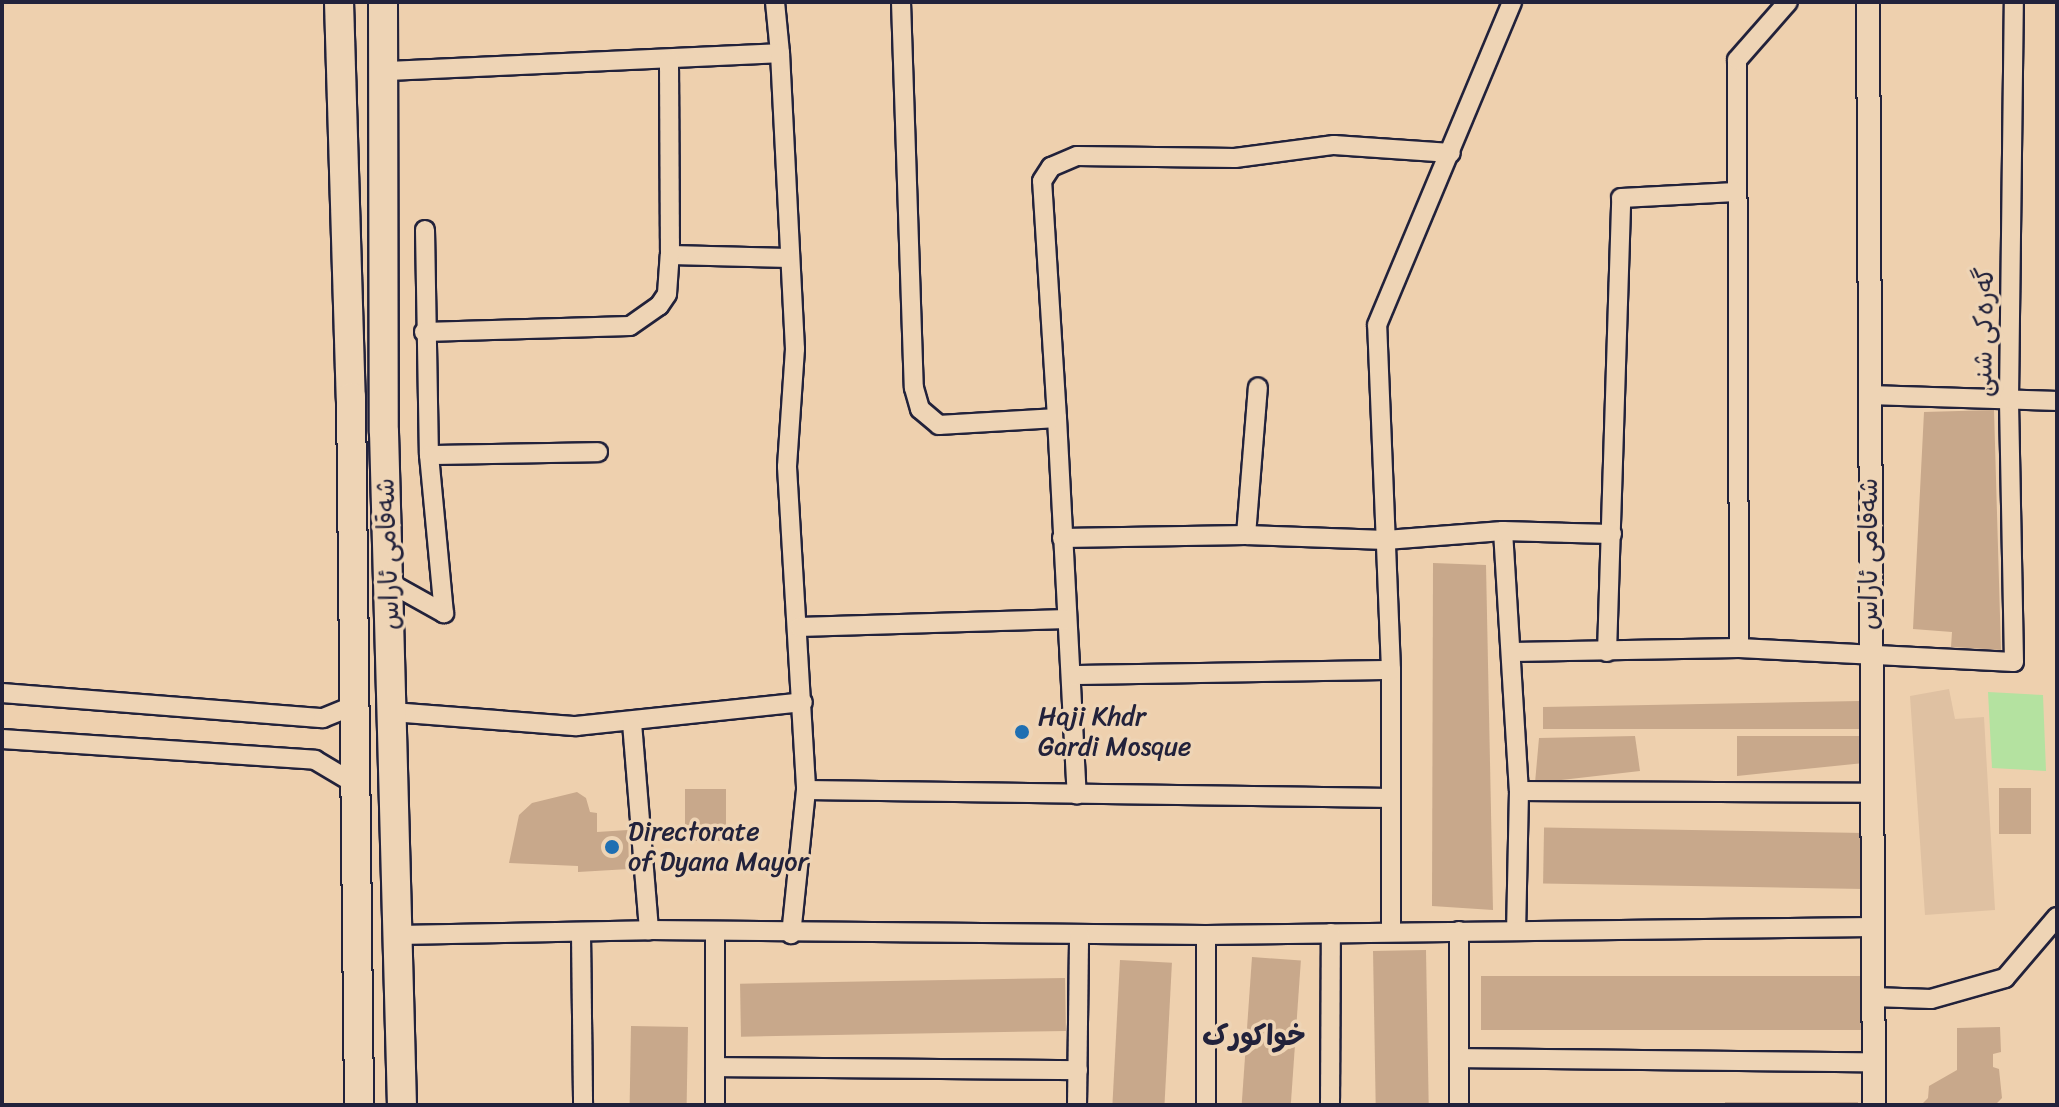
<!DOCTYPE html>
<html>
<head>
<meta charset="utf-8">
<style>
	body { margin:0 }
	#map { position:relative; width:2059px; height:1107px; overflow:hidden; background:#eed0ae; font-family:Sriracha,"Playpen Sans Arabic",sans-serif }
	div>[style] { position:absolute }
	.built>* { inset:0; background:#dfc1a2 }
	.green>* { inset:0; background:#b4e2a0 }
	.building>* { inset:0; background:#c8a88b; transform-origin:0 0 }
	.roads { filter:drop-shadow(2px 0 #22223b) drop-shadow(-2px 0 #22223b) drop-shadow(0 2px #22223b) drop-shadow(0 -2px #22223b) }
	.minor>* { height:18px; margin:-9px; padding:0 9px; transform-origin:9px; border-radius:9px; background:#eed4b5 }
	.tertiary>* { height:22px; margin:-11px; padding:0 11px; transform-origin:11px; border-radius:11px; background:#eed4b5 }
	.primary>* { height:28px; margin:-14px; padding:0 14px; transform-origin:14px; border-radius:14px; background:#eed4b5 }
	.dots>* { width:22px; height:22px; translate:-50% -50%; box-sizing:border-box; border:4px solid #eed4b5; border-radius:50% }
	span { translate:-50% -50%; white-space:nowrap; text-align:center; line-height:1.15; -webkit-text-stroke:7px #eed4b5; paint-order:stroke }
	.street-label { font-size:26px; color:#22223b }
	.poi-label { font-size:26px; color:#22223b }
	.left { translate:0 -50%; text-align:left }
	.neighbourhood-label { font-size:28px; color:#22223b; font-weight:700 }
	.frame { position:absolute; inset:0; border:4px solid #22223b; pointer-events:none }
</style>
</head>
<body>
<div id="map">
	<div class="built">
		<i style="clip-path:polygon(1949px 689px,1955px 719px,1984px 717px,1995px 910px,1925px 915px,1910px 696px)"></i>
	</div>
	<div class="green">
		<i style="clip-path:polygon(1988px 692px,2043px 695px,2046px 771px,1992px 768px)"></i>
	</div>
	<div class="building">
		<i style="clip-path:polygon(1994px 410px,2001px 650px,1951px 647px,1952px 632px,1913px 629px,1924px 412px)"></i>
		<i style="clip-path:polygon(1433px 563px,1486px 565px,1493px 910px,1432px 906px)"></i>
		<i style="clip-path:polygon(1860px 701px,1860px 729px,1543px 729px,1543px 707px)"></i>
		<i style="clip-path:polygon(1635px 736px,1640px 771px,1535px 783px,1539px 738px)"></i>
		<i style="clip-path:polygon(1737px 736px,1861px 736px,1864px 763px,1737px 776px)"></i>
		<i style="left:1999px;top:788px;width:32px;height:46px"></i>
		<i style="left:726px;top:789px;width:52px;height:41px;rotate:90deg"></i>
		<i style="clip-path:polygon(577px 792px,586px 798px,590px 812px,597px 813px,597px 832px,628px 830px,629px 869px,578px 872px,578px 866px,509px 863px,519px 815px,532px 803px)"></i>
		<i style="left:1864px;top:833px;width:56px;height:320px;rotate:91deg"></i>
		<i style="left:1426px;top:950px;width:155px;height:53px;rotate:89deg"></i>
		<i style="left:1252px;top:957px;width:49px;height:148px;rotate:4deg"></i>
		<i style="left:1120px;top:960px;width:52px;height:145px;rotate:3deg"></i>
		<i style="left:1481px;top:976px;width:380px;height:54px"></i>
		<i style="left:1065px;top:978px;width:53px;height:325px;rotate:89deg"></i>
		<i style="left:688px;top:1027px;width:78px;height:57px;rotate:91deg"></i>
		<i style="clip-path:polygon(2000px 1027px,2001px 1052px,1993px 1054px,1993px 1067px,1999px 1069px,2002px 1098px,1995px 1105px,1921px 1105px,1928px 1098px,1929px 1086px,1957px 1070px,1957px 1028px)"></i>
		<i style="left:1725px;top:1102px;width:133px;height:3px"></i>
	</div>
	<div class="roads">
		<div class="minor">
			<i style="left:775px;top:2px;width:51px;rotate:84.4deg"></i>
			<i style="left:901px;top:2px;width:386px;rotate:88.1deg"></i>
			<i style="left:914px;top:388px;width:22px;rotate:74deg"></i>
			<i style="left:920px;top:409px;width:25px;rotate:40deg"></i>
			<i style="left:939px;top:425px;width:118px;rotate:-3.4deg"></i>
			<i style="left:1057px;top:418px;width:377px;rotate:87deg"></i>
			<i style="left:386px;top:71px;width:394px;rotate:-2.6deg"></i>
			<i style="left:780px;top:53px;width:296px;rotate:87.1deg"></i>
			<i style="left:795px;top:349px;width:118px;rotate:93.9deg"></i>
			<i style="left:787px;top:467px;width:324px;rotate:86.6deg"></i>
			<i style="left:806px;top:790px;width:145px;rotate:95.9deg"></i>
			<i style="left:425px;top:230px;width:225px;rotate:89deg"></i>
			<i style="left:429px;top:455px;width:159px;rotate:84.6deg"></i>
			<i style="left:670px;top:255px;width:120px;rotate:1.4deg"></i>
			<i style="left:424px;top:332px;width:206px;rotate:-1.7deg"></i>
			<i style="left:630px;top:326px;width:35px;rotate:-35deg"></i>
			<i style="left:659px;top:306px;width:14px;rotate:-56deg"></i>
			<i style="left:667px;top:294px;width:39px;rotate:-86deg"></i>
			<i style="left:670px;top:255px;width:195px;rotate:-90.3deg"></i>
			<i style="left:1870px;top:395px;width:187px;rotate:1.8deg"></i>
			<i style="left:1057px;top:418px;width:237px;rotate:-93.6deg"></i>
			<i style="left:1042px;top:181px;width:17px;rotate:-57deg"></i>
			<i style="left:1051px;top:167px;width:28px;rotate:-23deg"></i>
			<i style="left:1077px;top:156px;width:158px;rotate:0.7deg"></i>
			<i style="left:1235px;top:158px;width:100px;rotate:-7.5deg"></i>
			<i style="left:1334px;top:145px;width:117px;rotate:3.9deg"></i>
			<i style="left:429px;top:455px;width:169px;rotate:-1deg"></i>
			<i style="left:1503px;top:531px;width:260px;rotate:86.5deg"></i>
			<i style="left:1519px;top:791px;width:139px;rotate:91.2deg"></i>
			<i style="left:1246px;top:535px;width:148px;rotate:-85.4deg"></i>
			<i style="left:1062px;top:538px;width:184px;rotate:-0.9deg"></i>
			<i style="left:1246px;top:535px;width:140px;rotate:2deg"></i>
			<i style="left:1386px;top:540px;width:117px;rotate:-4.4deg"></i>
			<i style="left:1503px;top:531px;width:109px;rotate:1.6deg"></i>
			<i style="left:390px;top:583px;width:62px;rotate:29.1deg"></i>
			<i style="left:799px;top:627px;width:268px;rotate:-1.7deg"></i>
			<i style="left:1739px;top:648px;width:588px;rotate:-90.19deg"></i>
			<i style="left:1737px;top:60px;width:77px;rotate:-48.7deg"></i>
			<i style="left:1512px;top:652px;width:227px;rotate:-1deg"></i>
			<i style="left:1739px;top:648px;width:275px;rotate:2.9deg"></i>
			<i style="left:2014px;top:662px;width:263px;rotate:-91.1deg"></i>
			<i style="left:2009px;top:399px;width:397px;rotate:-89.3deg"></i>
			<i style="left:1607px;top:652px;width:454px;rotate:-88.2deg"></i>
			<i style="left:1621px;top:198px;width:115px;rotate:-3deg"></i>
			<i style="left:1071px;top:675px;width:320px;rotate:-0.9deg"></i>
			<i style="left:2px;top:693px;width:322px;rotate:4.5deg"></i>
			<i style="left:323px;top:718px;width:35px;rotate:-22deg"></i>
			<i style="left:392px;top:712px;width:185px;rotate:4.4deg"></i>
			<i style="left:576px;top:726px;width:228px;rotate:-6deg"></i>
			<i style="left:632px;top:723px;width:208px;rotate:85.3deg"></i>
			<i style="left:2px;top:739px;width:314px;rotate:3.8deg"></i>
			<i style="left:315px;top:760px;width:49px;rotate:30.8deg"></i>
			<i style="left:806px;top:790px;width:585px;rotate:0.78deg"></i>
			<i style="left:1519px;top:791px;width:353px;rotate:0.3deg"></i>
			<i style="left:1391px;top:932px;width:262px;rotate:-90deg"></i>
			<i style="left:1391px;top:670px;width:345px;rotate:-92.3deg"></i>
			<i style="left:1377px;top:325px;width:350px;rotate:-67.3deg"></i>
			<i style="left:581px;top:934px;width:171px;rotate:89.3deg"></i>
			<i style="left:398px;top:935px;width:251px;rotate:-1.1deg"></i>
			<i style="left:649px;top:930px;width:557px;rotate:0.51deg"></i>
			<i style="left:1206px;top:935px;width:667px;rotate:-0.69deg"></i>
			<i style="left:1873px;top:997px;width:58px;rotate:2deg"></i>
			<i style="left:1931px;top:999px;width:77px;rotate:-15.8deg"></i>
			<i style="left:2005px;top:978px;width:80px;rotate:-49.6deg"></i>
			<i style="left:1459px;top:1058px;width:415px;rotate:0.6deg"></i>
			<i style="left:715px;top:1067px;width:363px;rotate:0.5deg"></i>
			<i style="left:715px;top:1105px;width:171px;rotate:-90deg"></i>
			<i style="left:1077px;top:1105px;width:170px;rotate:-89.3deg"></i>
			<i style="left:1206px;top:1105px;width:170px;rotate:-90deg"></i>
			<i style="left:1330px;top:1105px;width:172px;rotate:-89.7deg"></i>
			<i style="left:1459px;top:1105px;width:174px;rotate:-90deg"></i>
		</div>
		<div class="tertiary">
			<i style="left:1868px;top:2px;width:1103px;rotate:89.69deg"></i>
		</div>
		<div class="primary">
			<i style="left:339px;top:2px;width:395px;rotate:88.3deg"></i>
			<i style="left:351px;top:397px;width:708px;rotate:89.35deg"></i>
			<i style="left:383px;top:2px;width:430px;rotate:89.9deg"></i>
			<i style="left:384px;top:432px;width:673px;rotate:88.47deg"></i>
		</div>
	</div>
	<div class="dots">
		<i style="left:1022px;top:732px;background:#1f6fb2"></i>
		<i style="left:612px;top:847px;background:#1f6fb2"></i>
	</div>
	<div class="street-label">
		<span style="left:1984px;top:332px;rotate:-89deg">گەرەکی شنی</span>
		<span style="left:388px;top:554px;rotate:-92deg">شەقامی ئاراس</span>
		<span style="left:1869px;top:554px;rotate:-90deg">شەقامی ئاراس</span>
	</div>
	<div class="poi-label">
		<span class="left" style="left:1038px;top:732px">Haji Khdr<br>Gardi Mosque</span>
		<span class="left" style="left:628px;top:847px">Directorate<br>of Dyana Mayor</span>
	</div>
	<div class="neighbourhood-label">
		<span style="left:1254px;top:1036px">خواکورک</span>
	</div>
	<div class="frame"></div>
</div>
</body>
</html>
